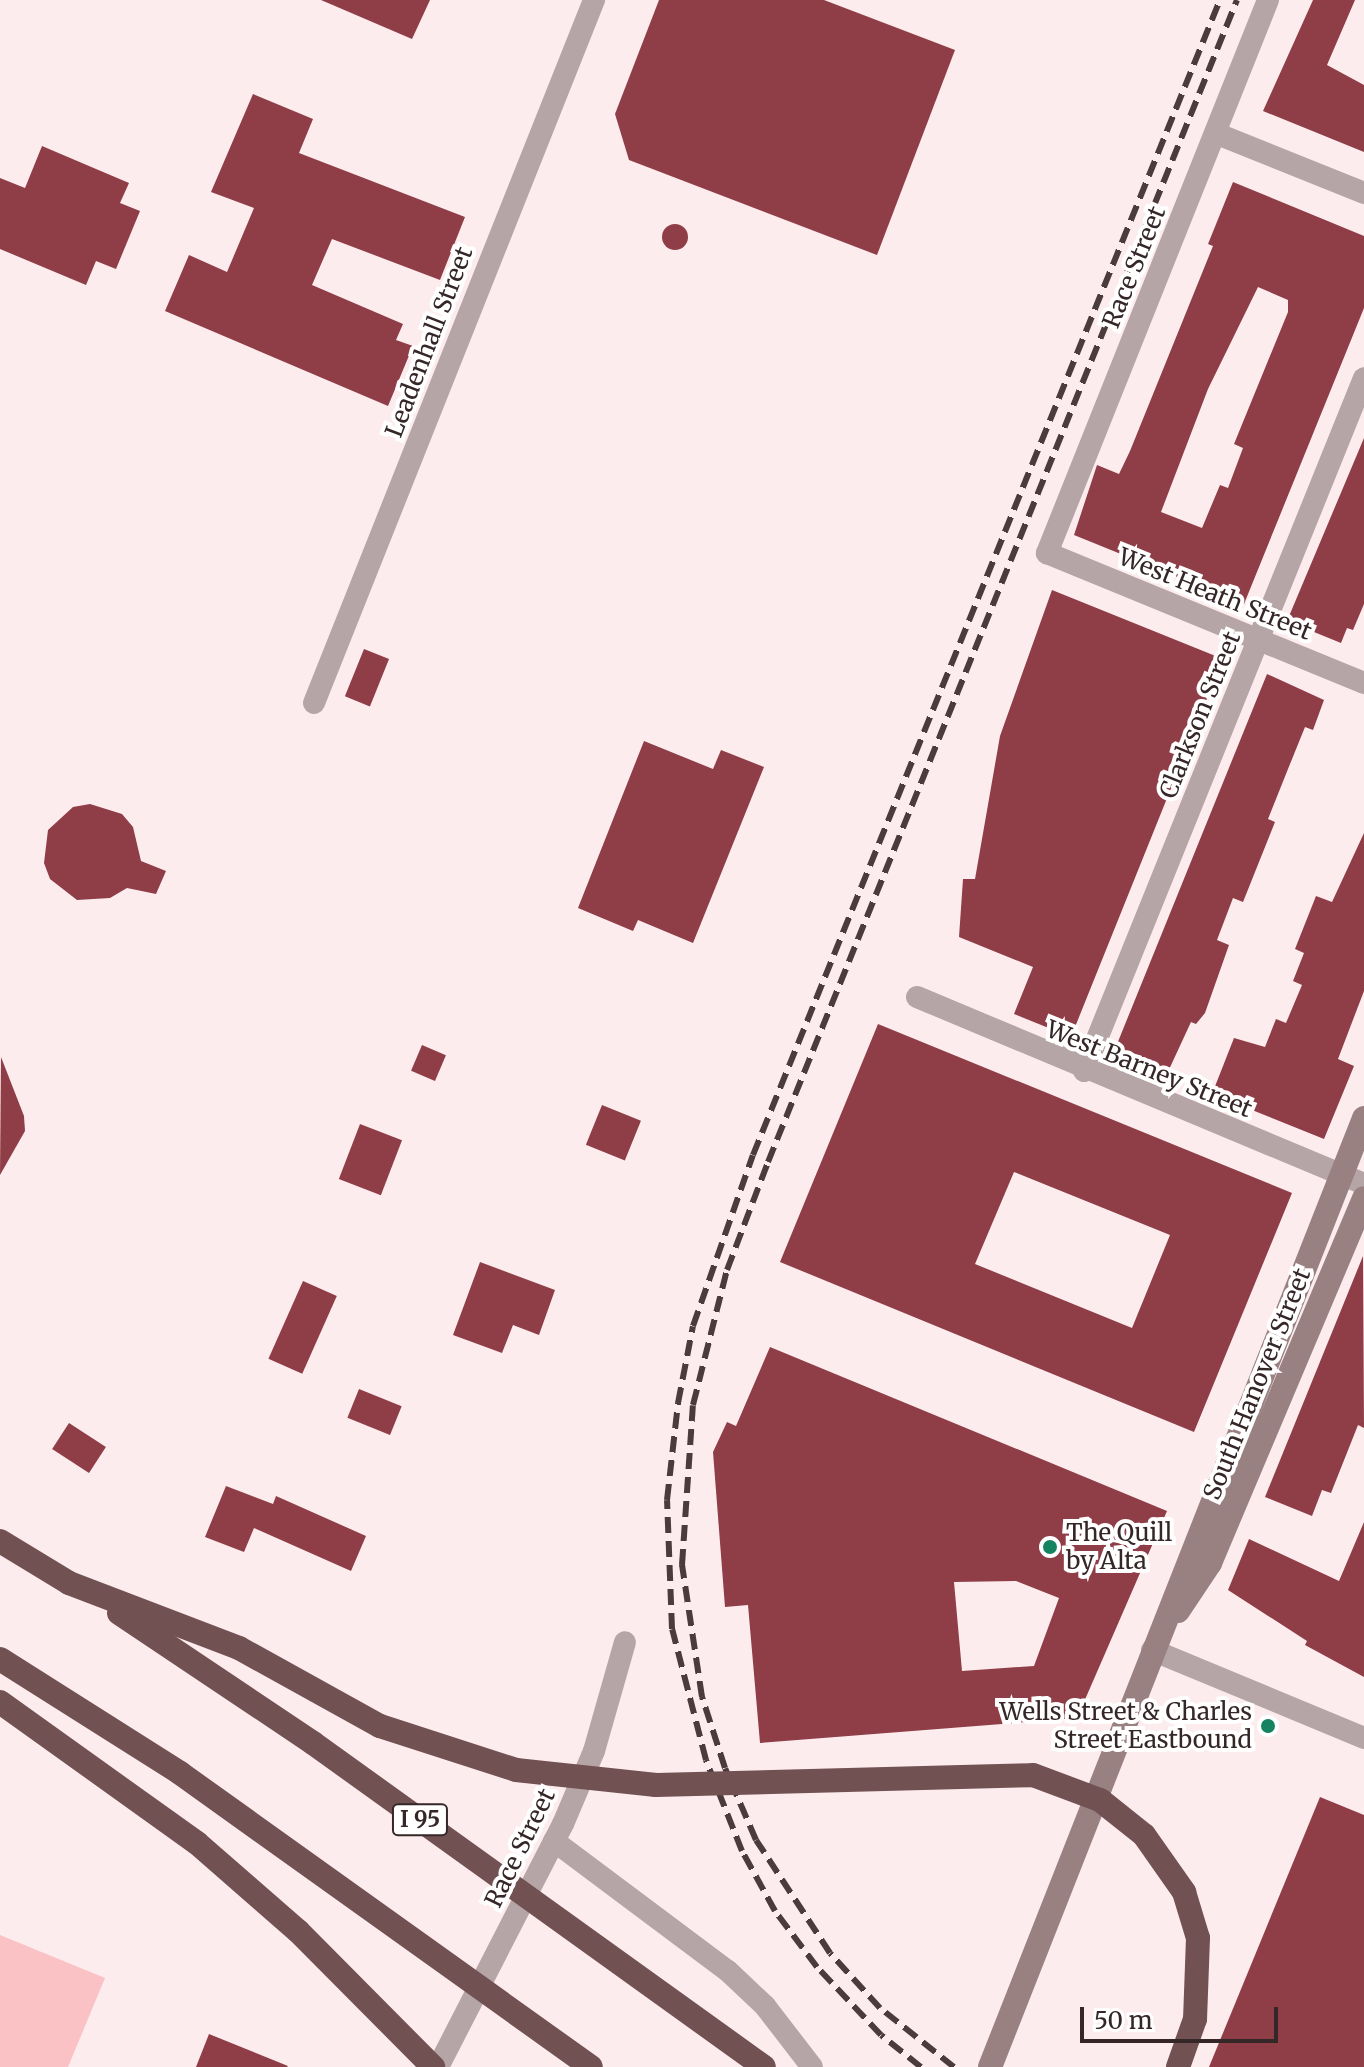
<!DOCTYPE html>
<html>
<head>
<meta charset="utf-8">
<style>
	body { margin:0 }
	#map { position:relative; width:1364px; height:2067px; overflow:hidden; background:#fdeced; font-family:Merriweather,serif }
	div>[style] { position:absolute }
	.green>* { inset:0; background:#fac2c5 }
	.building>* { inset:0; background:#8f3d47; transform-origin:0 0 }
	.round { border-radius:50% }
	.street>* { height:22px; margin:-11px; padding:0 11px; transform-origin:11px; border-radius:11px; background:#b6a5a6 }
	.secondary>* { height:24px; margin:-12px; padding:0 12px; transform-origin:12px; border-radius:12px; background:#998182 }
	.highway>* { height:24px; margin:-12px; padding:0 12px; transform-origin:12px; border-radius:12px; background:#725153 }
	.rail>* { height:6px; margin-top:-3px; transform-origin:0; background:repeating-linear-gradient(90deg,#4a3b3c 0 16px,transparent 0 24px) }
	.highway-bridge>* { height:24px; margin:-12px; padding:0 12px; transform-origin:12px; border-radius:12px; background:#725153 }
	.dots>* { width:22px; height:22px; translate:-50% -50%; box-sizing:border-box; border:4px solid #fff; border-radius:50% }
	span { translate:-50% -50%; white-space:nowrap; text-align:center; line-height:1.15; -webkit-text-stroke:8px #fff; paint-order:stroke }
	.shield-label span { padding:2px 6px; background:#fff; border:2px solid; border-radius:6px; -webkit-text-stroke-width:0 }
	.shield-label { font-size:22px; color:#352727; font-weight:700 }
	.street-label { font-size:24px; color:#352727 }
	.poi-label { font-size:24px; color:#352727 }
	.left { translate:0 -50%; text-align:left }
	.right { translate:-100% -50%; text-align:right }
	.scale { position:absolute; left:1080px; top:2007px; width:198px; height:36px; box-sizing:border-box; border:4px solid #352727; border-top:0; padding-left:10px; font-size:24px; line-height:28px; white-space:nowrap; color:#352727; -webkit-text-stroke:6px #fff; paint-order:stroke }
</style>
</head>
<body>
<div id="map">
	<div class="green">
		<i style="clip-path:polygon(0 1935px,105px 1978px,68px 2067px,0 2067px)"></i>
	</div>
	<div class="building">
		<i style="clip-path:polygon(321px 0,430px 0,412px 39px)"></i>
		<i style="clip-path:polygon(659px 0,824px 0,955px 50px,877px 255px,629px 160px,615px 114px)"></i>
		<i style="clip-path:polygon(1313px 0,1355px 0,1327px 65px,1364px 85px,1364px 152px,1263px 111px)"></i>
		<i style="clip-path:polygon(253px 94px,313px 119px,299px 153px,465px 217px,440px 280px,332px 239px,312px 285px,403px 324px,396px 340px,413px 346px,388px 406px,165px 311px,189px 255px,227px 272px,254px 208px,211px 192px)"></i>
		<i style="clip-path:polygon(42px 146px,129px 183px,120px 203px,140px 211px,116px 269px,96px 261px,86px 285px,0 249px,0 178px,25px 188px)"></i>
		<i style="clip-path:polygon(evenodd,1233px 182px,1364px 236px,1364px 308px,1244px 604px,1074px 535px,1097px 465px,1119px 474px,1130px 451px,1213px 246px,1208px 244px,1233px 182px,1258px 287px,1288px 300px,1288px 312px,1234px 444px,1243px 448px,1228px 488px,1220px 485px,1202px 528px,1161px 512px,1208px 389px,1258px 287px)"></i>
		<i class="round" style="left:662px;top:224px;width:26px;height:26px"></i>
		<i style="clip-path:polygon(1364px 438px,1364px 604px,1353px 630px,1347px 628px,1341px 643px,1287px 621px)"></i>
		<i style="clip-path:polygon(1052px 590px,1223px 659px,1071px 1037px,1014px 1014px,1033px 967px,959px 937px,963px 879px,975px 879px,1000px 736px)"></i>
		<i style="left:364px;top:649px;width:27px;height:51px;rotate:22deg"></i>
		<i style="clip-path:polygon(1267px 674px,1324px 700px,1313px 730px,1305px 727px,1288px 769px,1268px 819px,1275px 822px,1243px 902px,1233px 898px,1217px 940px,1229px 945px,1205px 1013px,1196px 1024px,1191px 1022px,1166px 1076px,1113px 1054px)"></i>
		<i style="clip-path:polygon(644px 741px,713px 769px,721px 750px,764px 767px,693px 943px,638px 920px,633px 931px,578px 908px)"></i>
		<i style="clip-path:polygon(90px 804px,122px 814px,133px 827px,141px 861px,166px 871px,156px 894px,127px 888px,110px 898px,77px 900px,50px 879px,44px 863px,48px 830px,73px 807px)"></i>
		<i style="clip-path:polygon(1364px 833px,1364px 991px,1338px 1059px,1354px 1066px,1324px 1139px,1212px 1094px,1234px 1038px,1265px 1047px,1276px 1019px,1286px 1023px,1302px 985px,1293px 981px,1304px 953px,1295px 949px,1316px 896px,1332px 902px)"></i>
		<i style="clip-path:polygon(evenodd,878px 1024px,1292px 1193px,1194px 1432px,780px 1262px,878px 1024px,1014px 1172px,1170px 1235px,1132px 1328px,975px 1264px,1014px 1172px)"></i>
		<i style="left:422px;top:1045px;width:26px;height:28px;rotate:23deg"></i>
		<i style="clip-path:polygon(1px 1057px,24px 1116px,25px 1131px,0 1175px)"></i>
		<i style="left:602px;top:1105px;width:42px;height:43px;rotate:22deg"></i>
		<i style="left:360px;top:1124px;width:45px;height:59px;rotate:21deg"></i>
		<i style="clip-path:polygon(1363px 1256px,1364px 1428px,1358px 1425px,1331px 1493px,1322px 1490px,1312px 1516px,1265px 1497px)"></i>
		<i style="clip-path:polygon(480px 1262px,555px 1290px,539px 1335px,513px 1325px,502px 1353px,453px 1335px)"></i>
		<i style="left:303px;top:1281px;width:37px;height:85px;rotate:24deg"></i>
		<i style="clip-path:polygon(evenodd,770px 1347px,1167px 1511px,1077px 1718px,760px 1743px,748px 1605px,725px 1607px,713px 1452px,727px 1422px,736px 1426px,770px 1347px,1016px 1581px,1059px 1598px,1034px 1666px,962px 1671px,954px 1582px,1016px 1581px)"></i>
		<i style="left:359px;top:1389px;width:46px;height:31px;rotate:22deg"></i>
		<i style="left:69px;top:1423px;width:44px;height:31px;rotate:33deg"></i>
		<i style="clip-path:polygon(226px 1486px,273px 1504px,276px 1496px,366px 1536px,351px 1571px,254px 1528px,244px 1552px,205px 1537px)"></i>
		<i style="clip-path:polygon(1364px 1522px,1364px 1677px,1305px 1645px,1307px 1641px,1228px 1590px,1249px 1539px,1339px 1581px)"></i>
		<i style="clip-path:polygon(1320px 1797px,1364px 1815px,1364px 2067px,1209px 2067px)"></i>
		<i style="clip-path:polygon(209px 2034px,288px 2066px,287px 2067px,196px 2067px)"></i>
	</div>
	<div class="street">
		<i style="left:1268px;top:0;width:596px;rotate:111.78deg"></i>
		<i style="left:1047px;top:553px;width:343px;rotate:22.3deg"></i>
		<i style="left:1215px;top:133px;width:161px;rotate:21.9deg"></i>
		<i style="left:314px;top:703px;width:757px;rotate:-68.28deg"></i>
		<i style="left:917px;top:997px;width:485px;rotate:22.7deg"></i>
		<i style="left:1084px;top:1071px;width:747px;rotate:-68deg"></i>
		<i style="left:1152px;top:1650px;width:230px;rotate:22.5deg"></i>
		<i style="left:554px;top:1841px;width:217px;rotate:36.8deg"></i>
		<i style="left:728px;top:1971px;width:51px;rotate:43.4deg"></i>
		<i style="left:765px;top:2006px;width:77px;rotate:52.4deg"></i>
		<i style="left:438px;top:2067px;width:273px;rotate:-62.8deg"></i>
		<i style="left:563px;top:1824px;width:79px;rotate:-67deg"></i>
		<i style="left:594px;top:1751px;width:113px;rotate:-74.1deg"></i>
	</div>
	<div class="secondary">
		<i style="left:1178px;top:1611px;width:58px;rotate:-56.3deg"></i>
		<i style="left:1210px;top:1563px;width:396px;rotate:-67.1deg"></i>
		<i style="left:990px;top:2067px;width:1020px;rotate:-68.49deg"></i>
	</div>
	<div class="highway">
		<i style="left:0;top:1541px;width:81px;rotate:31.3deg"></i>
		<i style="left:0;top:1702px;width:242px;rotate:35.6deg"></i>
		<i style="left:197px;top:1843px;width:134px;rotate:41.1deg"></i>
		<i style="left:298px;top:1931px;width:192px;rotate:45.2deg"></i>
		<i style="left:1144px;top:1835px;width:70px;rotate:54.9deg"></i>
		<i style="left:1184px;top:1892px;width:48px;rotate:73.1deg"></i>
		<i style="left:1198px;top:1938px;width:81px;rotate:92.1deg"></i>
		<i style="left:1195px;top:2019px;width:51px;rotate:109.5deg"></i>
	</div>
	<div class="rail">
		<i style="left:921px;top:2067px;width:51px;rotate:-141.3deg"></i>
		<i style="left:881px;top:2035px;width:93px;rotate:-133.3deg"></i>
		<i style="left:817px;top:1967px;width:70px;rotate:-126.9deg"></i>
		<i style="left:775px;top:1911px;width:68px;rotate:-118.8deg"></i>
		<i style="left:742px;top:1851px;width:98px;rotate:-111.6deg"></i>
		<i style="left:706px;top:1760px;width:135px;rotate:-104.5deg"></i>
		<i style="left:672px;top:1629px;width:129px;rotate:-92.2deg"></i>
		<i style="left:667px;top:1500px;width:98px;rotate:-83.5deg"></i>
		<i style="left:678px;top:1403px;width:78px;rotate:-79deg"></i>
		<i style="left:693px;top:1326px;width:181px;rotate:-70.7deg"></i>
		<i style="left:753px;top:1155px;width:1246px;rotate:-67.99deg"></i>
		<i style="left:954px;top:2067px;width:95px;rotate:-141.4deg"></i>
		<i style="left:880px;top:2008px;width:74px;rotate:-132.3deg"></i>
		<i style="left:830px;top:1953px;width:135px;rotate:-123.2deg"></i>
		<i style="left:756px;top:1840px;width:78px;rotate:-113.3deg"></i>
		<i style="left:725px;top:1768px;width:75px;rotate:-107.9deg"></i>
		<i style="left:702px;top:1697px;width:134px;rotate:-98.6deg"></i>
		<i style="left:682px;top:1565px;width:160px;rotate:-86.1deg"></i>
		<i style="left:693px;top:1405px;width:139px;rotate:-75.9deg"></i>
		<i style="left:727px;top:1270px;width:116px;rotate:-69.2deg"></i>
		<i style="left:768px;top:1162px;width:1253px;rotate:-68.02deg"></i>
	</div>
	<div class="highway-bridge">
		<i style="left:69px;top:1583px;width:182px;rotate:20.9deg"></i>
		<i style="left:239px;top:1648px;width:161px;rotate:29deg"></i>
		<i style="left:380px;top:1726px;width:143px;rotate:17.9deg"></i>
		<i style="left:516px;top:1770px;width:141px;rotate:6.1deg"></i>
		<i style="left:656px;top:1785px;width:377px;rotate:-1.5deg"></i>
		<i style="left:1033px;top:1775px;width:72px;rotate:20.5deg"></i>
		<i style="left:1100px;top:1800px;width:56px;rotate:38.5deg"></i>
		<i style="left:119px;top:1613px;width:234px;rotate:33.8deg"></i>
		<i style="left:313px;top:1743px;width:555px;rotate:35.69deg"></i>
		<i style="left:0;top:1659px;width:213px;rotate:32.3deg"></i>
		<i style="left:180px;top:1773px;width:505px;rotate:35.58deg"></i>
	</div>
	<div class="dots">
		<i style="left:1050px;top:1547px;background:#168360"></i>
		<i style="left:1268px;top:1726px;background:#168360"></i>
	</div>
	<div class="shield-label">
		<span style="left:420px;top:1820px">I 95</span>
	</div>
	<div class="street-label">
		<span style="left:1134px;top:267px;rotate:-68deg">Race Street</span>
		<span style="left:429px;top:342px;rotate:-69deg">Leadenhall Street</span>
		<span style="left:1215px;top:594px;rotate:22deg">West Heath Street</span>
		<span style="left:1200px;top:715px;rotate:-68deg">Clarkson Street</span>
		<span style="left:1149px;top:1069px;rotate:22deg">West Barney Street</span>
		<span style="left:1257px;top:1384px;rotate:-68deg">South Hanover Street</span>
		<span style="left:520px;top:1848px;rotate:-64deg">Race Street</span>
	</div>
	<div class="poi-label">
		<span class="left" style="left:1066px;top:1547px">The Quill<br>by Alta</span>
		<span class="right" style="left:1252px;top:1726px">Wells Street &amp; Charles<br>Street Eastbound</span>
	</div>
	<div class="scale">50 m</div>
</div>
</body>
</html>
